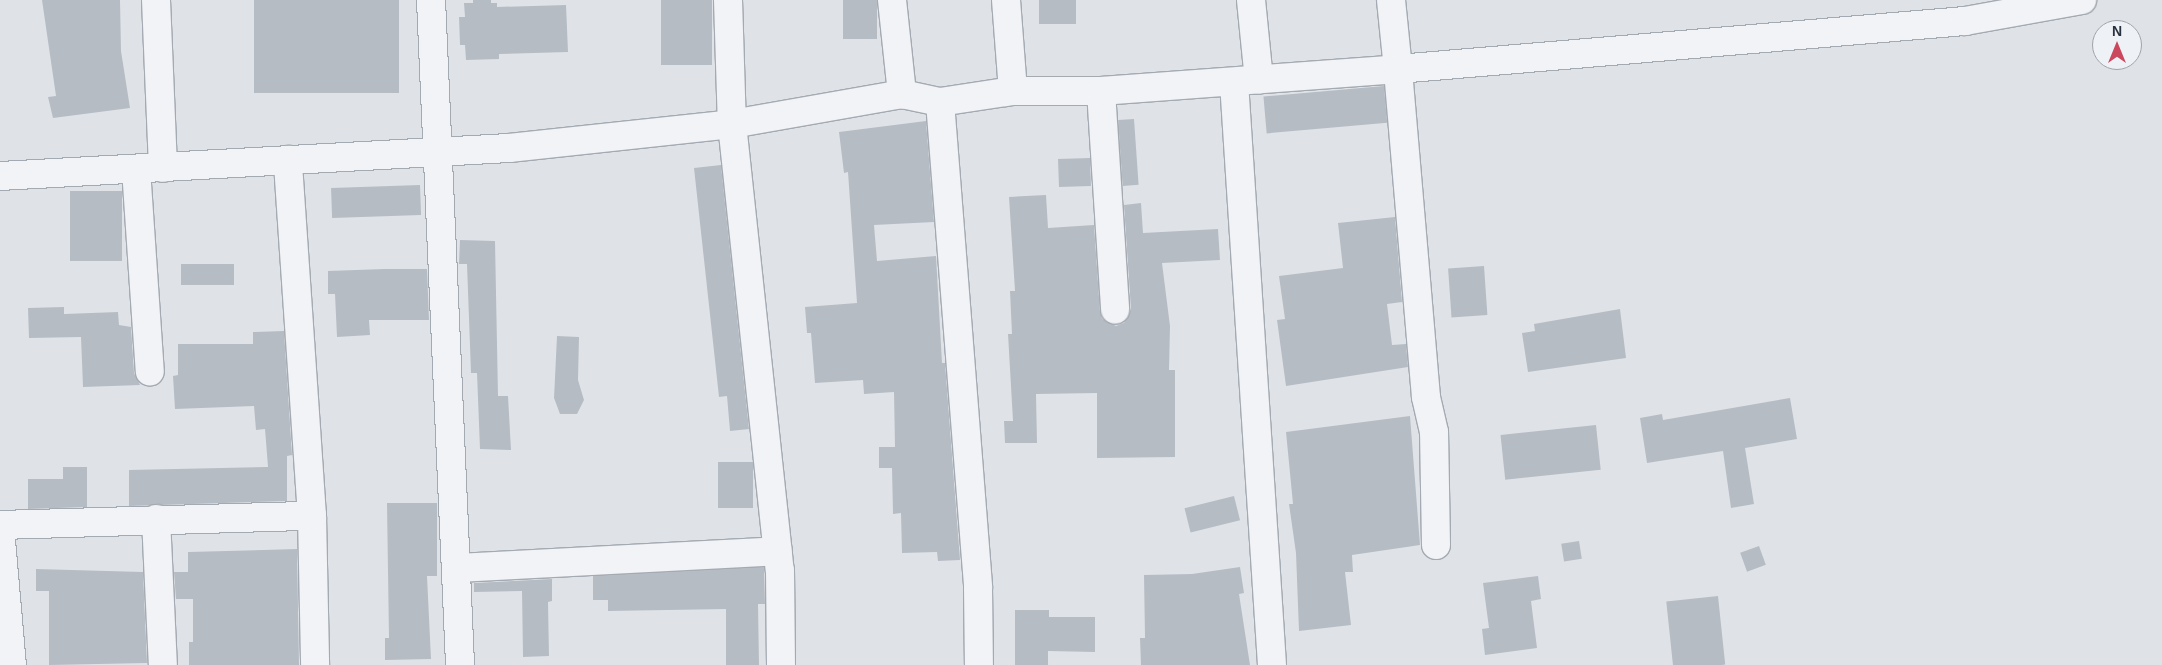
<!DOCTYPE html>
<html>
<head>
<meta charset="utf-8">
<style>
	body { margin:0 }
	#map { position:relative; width:2162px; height:665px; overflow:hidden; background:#dfe3e8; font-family:Helvetica,sans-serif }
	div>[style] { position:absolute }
	.building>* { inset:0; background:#b6bcc4; transform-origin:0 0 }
	.roads { filter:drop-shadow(1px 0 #a4aab2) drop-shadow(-1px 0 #a4aab2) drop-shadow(0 1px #a4aab2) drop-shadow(0 -1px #a4aab2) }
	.minor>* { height:28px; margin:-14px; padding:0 14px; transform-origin:14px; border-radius:14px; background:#f2f3f6 }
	span { translate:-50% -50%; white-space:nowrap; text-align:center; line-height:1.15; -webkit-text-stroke:4px #eef1f5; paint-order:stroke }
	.north { position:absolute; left:2092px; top:20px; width:50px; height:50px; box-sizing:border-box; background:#eef1f5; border:1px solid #9fa4ac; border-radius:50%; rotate:0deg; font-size:14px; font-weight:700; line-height:20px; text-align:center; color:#28313e }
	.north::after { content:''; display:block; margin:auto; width:18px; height:22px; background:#ca475d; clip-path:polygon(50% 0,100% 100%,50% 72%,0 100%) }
</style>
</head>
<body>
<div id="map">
	<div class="building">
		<i style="clip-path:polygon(42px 0,120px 0,121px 51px,130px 108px,53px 118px,48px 97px,56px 96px)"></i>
		<i style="left:254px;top:0;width:145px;height:93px"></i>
		<i style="clip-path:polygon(473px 0,491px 0,491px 3px,497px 3px,497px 7px,566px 5px,568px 52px,499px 54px,499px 59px,466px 60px,465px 45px,460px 45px,459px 17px,465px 17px,464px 3px,473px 3px)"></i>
		<i style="left:661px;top:0;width:51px;height:65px"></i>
		<i style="left:843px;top:0;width:34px;height:39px"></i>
		<i style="left:1039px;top:0;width:37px;height:24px"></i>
		<i style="left:1384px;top:86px;width:37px;height:121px;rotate:85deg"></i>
		<i style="left:1134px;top:119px;width:66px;height:16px;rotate:86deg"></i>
		<i style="clip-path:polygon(926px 121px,934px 222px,874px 225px,877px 261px,936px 256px,942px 363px,945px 363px,960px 560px,938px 561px,937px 552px,902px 553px,901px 513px,893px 514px,892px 468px,879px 468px,879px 447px,895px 447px,894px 392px,864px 394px,863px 380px,815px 383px,811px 333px,807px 333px,805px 307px,857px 303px,848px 172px,844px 173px,839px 132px)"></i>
		<i style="left:1090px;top:158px;width:28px;height:32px;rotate:88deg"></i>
		<i style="clip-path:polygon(721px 165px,749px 429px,730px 431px,727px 396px,719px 397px,694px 168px)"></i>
		<i style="left:420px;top:185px;width:30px;height:89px;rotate:88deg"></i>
		<i style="left:70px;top:191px;width:52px;height:70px"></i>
		<i style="clip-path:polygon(1046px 195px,1048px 228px,1094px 225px,1100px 311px,1102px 319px,1116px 326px,1124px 323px,1131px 309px,1124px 205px,1141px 203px,1143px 233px,1218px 229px,1220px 260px,1162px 263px,1170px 326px,1169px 370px,1175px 370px,1175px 457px,1097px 458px,1097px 393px,1036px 394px,1037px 443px,1005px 443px,1004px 421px,1013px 421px,1008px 334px,1012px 334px,1010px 291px,1015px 291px,1009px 197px)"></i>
		<i style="clip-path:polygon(1395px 217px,1402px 302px,1387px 304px,1392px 345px,1406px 344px,1408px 367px,1286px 386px,1277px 320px,1285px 319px,1279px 276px,1343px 268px,1338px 223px)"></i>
		<i style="clip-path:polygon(460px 240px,495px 241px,498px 396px,508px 396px,511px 450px,480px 449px,477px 373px,471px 373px,467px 264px,459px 264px)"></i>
		<i style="left:181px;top:264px;width:53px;height:21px"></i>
		<i style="left:1484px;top:266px;width:49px;height:36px;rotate:86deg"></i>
		<i style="clip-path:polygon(384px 269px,427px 269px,429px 320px,369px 320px,370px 335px,337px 337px,335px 294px,328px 294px,328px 271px)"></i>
		<i style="clip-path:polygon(64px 307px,64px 314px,118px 312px,119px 325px,131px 327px,134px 373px,140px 385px,83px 387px,81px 337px,29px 338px,28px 308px)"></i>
		<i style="clip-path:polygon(1620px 309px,1626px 358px,1528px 372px,1522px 333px,1535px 331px,1534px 324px)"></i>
		<i style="clip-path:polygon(284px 331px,292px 455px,287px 456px,287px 501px,129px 506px,129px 470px,268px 467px,265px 429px,256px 430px,254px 406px,175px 409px,173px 376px,178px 375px,178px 344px,253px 344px,253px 332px)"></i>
		<i style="clip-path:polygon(557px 336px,579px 337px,578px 380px,584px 400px,577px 414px,560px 414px,554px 398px)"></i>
		<i style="clip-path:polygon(1790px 398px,1797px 439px,1745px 448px,1754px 504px,1731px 508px,1723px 451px,1647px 463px,1640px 418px,1662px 414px,1663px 420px)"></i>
		<i style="clip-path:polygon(1410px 416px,1420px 545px,1352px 555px,1353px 572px,1345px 572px,1351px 625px,1299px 631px,1296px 553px,1289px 504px,1293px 504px,1286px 432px)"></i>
		<i style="left:1596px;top:425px;width:45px;height:96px;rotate:84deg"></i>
		<i style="left:718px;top:462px;width:35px;height:46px"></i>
		<i style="clip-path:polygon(63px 467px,87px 467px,87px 507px,28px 509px,28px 479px,63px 479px)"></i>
		<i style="left:1234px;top:496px;width:25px;height:51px;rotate:76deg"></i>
		<i style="clip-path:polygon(387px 503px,437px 503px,437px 576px,427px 576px,431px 659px,385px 660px,385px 638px,389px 638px)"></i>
		<i style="left:1579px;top:541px;width:18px;height:18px;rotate:81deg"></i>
		<i style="left:1759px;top:546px;width:20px;height:20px;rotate:70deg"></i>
		<i style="clip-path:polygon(297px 549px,299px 665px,189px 665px,189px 642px,193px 642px,193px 599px,176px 599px,174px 572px,188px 572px,188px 552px)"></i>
		<i style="clip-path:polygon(764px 567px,765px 604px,758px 604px,759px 665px,726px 665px,726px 609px,608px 611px,608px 600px,593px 600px,593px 576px)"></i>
		<i style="clip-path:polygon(1240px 567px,1244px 593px,1239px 594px,1250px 665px,1141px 665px,1140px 638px,1145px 638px,1144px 575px,1192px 574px)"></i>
		<i style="clip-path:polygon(36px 569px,143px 572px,147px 663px,49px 665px,49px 591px,36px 591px)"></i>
		<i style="clip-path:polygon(1538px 576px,1541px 599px,1531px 601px,1537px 648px,1485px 655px,1482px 629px,1489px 628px,1483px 583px)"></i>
		<i style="clip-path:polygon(552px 579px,552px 601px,548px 602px,549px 656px,523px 657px,522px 591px,474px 592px,474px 583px)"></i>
		<i style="left:1718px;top:596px;width:69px;height:52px;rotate:84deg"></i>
		<i style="clip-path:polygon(1015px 610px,1049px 610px,1049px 617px,1095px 617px,1095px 652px,1048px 651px,1048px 665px,1015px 665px)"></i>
	</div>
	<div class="roads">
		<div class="minor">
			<i style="left:156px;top:0;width:168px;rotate:87.6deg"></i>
			<i style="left:431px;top:0;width:666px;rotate:87.5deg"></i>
			<i style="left:728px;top:0;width:124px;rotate:88.2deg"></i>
			<i style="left:732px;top:124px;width:449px;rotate:83.9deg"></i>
			<i style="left:780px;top:570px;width:95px;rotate:89.4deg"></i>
			<i style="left:892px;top:0;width:95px;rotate:83.9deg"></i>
			<i style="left:1006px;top:0;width:91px;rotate:85.6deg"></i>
			<i style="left:1251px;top:0;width:80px;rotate:84.3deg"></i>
			<i style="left:1234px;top:82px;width:584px;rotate:86.27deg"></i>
			<i style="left:1101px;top:91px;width:219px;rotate:86.3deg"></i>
			<i style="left:940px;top:102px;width:487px;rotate:85.5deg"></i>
			<i style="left:978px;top:588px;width:77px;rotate:89.3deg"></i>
			<i style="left:136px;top:169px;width:203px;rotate:86.1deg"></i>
			<i style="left:0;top:176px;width:510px;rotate:-3.15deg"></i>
			<i style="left:509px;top:148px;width:224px;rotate:-6.1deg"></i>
			<i style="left:732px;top:124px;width:173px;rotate:-10deg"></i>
			<i style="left:902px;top:94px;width:39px;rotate:12deg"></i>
			<i style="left:940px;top:102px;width:74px;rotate:-8.6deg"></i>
			<i style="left:1013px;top:91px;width:88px"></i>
			<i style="left:1101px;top:91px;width:298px;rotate:-4.2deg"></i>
			<i style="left:1398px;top:69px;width:69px;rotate:-95.8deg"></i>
			<i style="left:312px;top:516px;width:149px;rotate:88.8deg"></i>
			<i style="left:156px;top:519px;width:146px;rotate:87.3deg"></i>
			<i style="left:0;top:525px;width:312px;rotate:-1.7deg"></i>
			<i style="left:312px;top:516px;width:357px;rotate:-93.9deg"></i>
			<i style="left:0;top:529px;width:137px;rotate:85deg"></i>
			<i style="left:1436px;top:545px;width:113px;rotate:-91deg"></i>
			<i style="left:1434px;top:432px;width:36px;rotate:-103deg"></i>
			<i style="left:1426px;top:397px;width:329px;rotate:-94.9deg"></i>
			<i style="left:1398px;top:69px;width:569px;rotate:-4.84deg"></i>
			<i style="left:1965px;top:21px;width:119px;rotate:-10.2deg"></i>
			<i style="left:457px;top:568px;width:321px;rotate:-3deg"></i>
		</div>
	</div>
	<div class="north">N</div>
</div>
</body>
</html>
